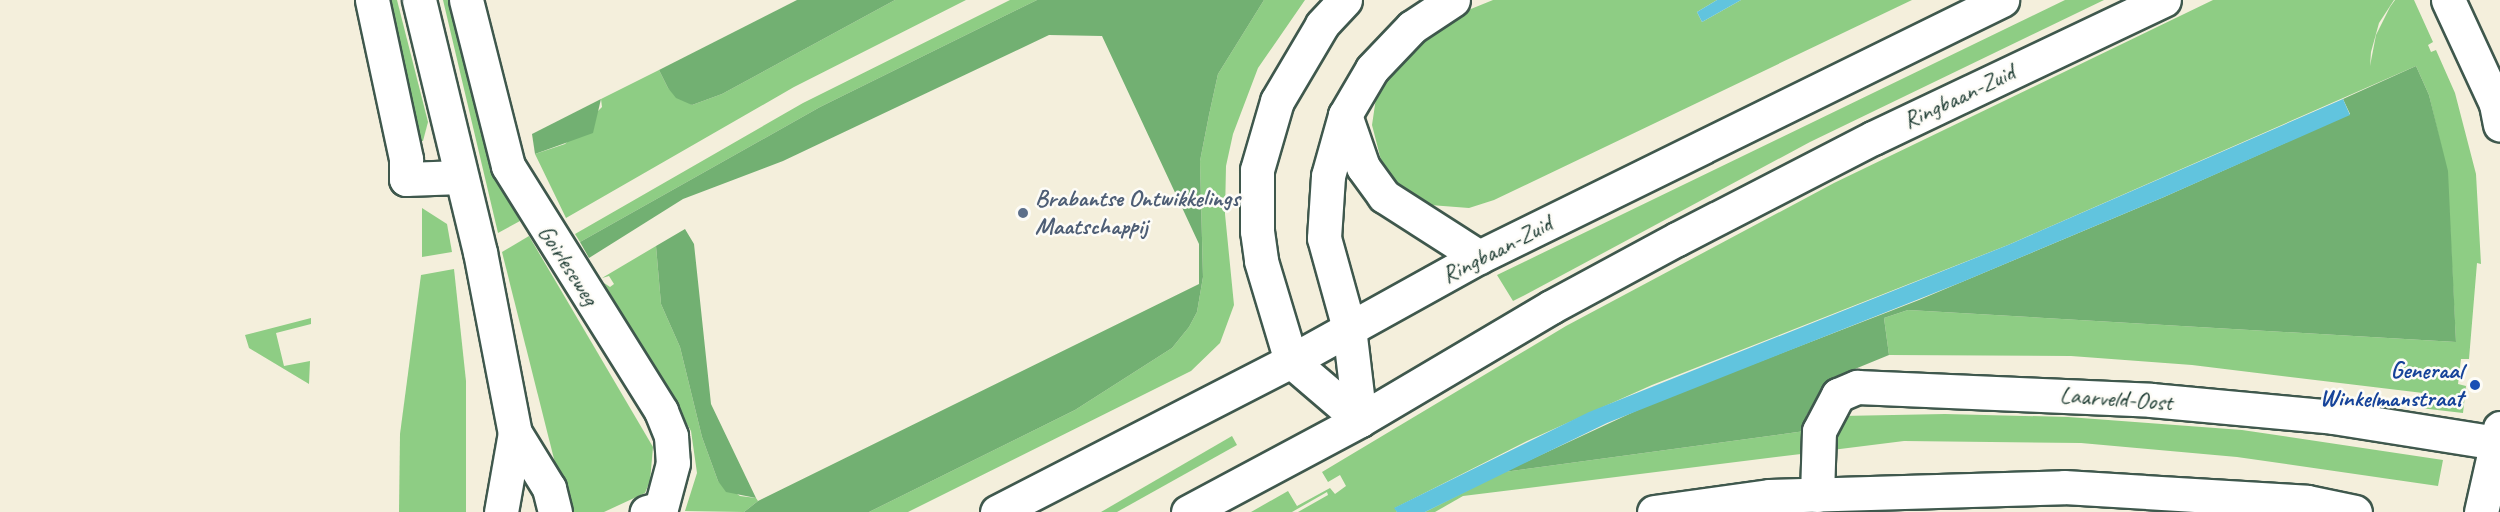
<!DOCTYPE html>
<html>
<head>
<meta charset="utf-8">
<style>
	body { margin:0 }
	#map { position:relative; width:2500px; height:512px; overflow:hidden; background:#f4efdc; font-family:Caveat,sans-serif }
	div>[style] { position:absolute }
	.green>* { inset:0; background:#8ecd84 }
	.forest>* { inset:0; background:#72b072 }
	.water>* { inset:0; background:#61c4de }
	.roads { filter:drop-shadow(2px 0 #3f584d) drop-shadow(-2px 0 #3f584d) drop-shadow(0 2px #3f584d) drop-shadow(0 -2px #3f584d) }
	.minor>* { height:33px; margin:-16.5px; padding:0 16.5px; transform-origin:16.5px; border-radius:16.5px; background:#fff }
	.tertiary>* { height:33px; margin:-16.5px; padding:0 16.5px; transform-origin:16.5px; border-radius:16.5px; background:#fff }
	.secondary>* { height:33px; margin:-16.5px; padding:0 16.5px; transform-origin:16.5px; border-radius:16.5px; background:#fff }
	.dots>* { width:16px; height:16px; translate:-50% -50%; box-sizing:border-box; border:3px solid #fdfcf7; border-radius:50% }
	span { translate:-50% -50%; white-space:nowrap; text-align:center; line-height:1.15; -webkit-text-stroke:5px #fdfcf7; paint-order:stroke }
	.street-label { font-size:24px; color:#1f3d34 }
	.service-label { font-size:24px; color:#4e5e75; font-weight:700 }
	.left { translate:0 -50%; text-align:left }
	.transit-label { font-size:24px; color:#164399; font-weight:700 }
	.right { translate:-100% -50%; text-align:right }
</style>
</head>
<body>
<div id="map">
	<div class="green">
		<i style="clip-path:polygon(382px 0,397px 0,428px 122px,423px 141px,417px 141px)"></i>
		<i style="clip-path:polygon(443px 0,455px 0,503px 189px,520px 221px,498px 233px)"></i>
		<i style="clip-path:polygon(895px 0,966px 0,794px 87px,566px 218px,535px 154px,565px 144px,602px 107px,601px 99px,659px 70px,668px 88px,692px 105px,722px 94px)"></i>
		<i style="clip-path:polygon(1010px 0,1037px 0,820px 107px,580px 242px,575px 234px,803px 103px)"></i>
		<i style="clip-path:polygon(1264px 0,1305px 0,1258px 68px,1233px 134px,1226px 166px,1225px 214px,1234px 305px,1220px 343px,1191px 371px,908px 512px,869px 512px,1075px 410px,1172px 348px,1189px 327px,1197px 312px,1203px 277px,1200px 161px,1209px 115px,1218px 74px)"></i>
		<i style="clip-path:polygon(1493px 0,1717px 0,1697px 12px,1702px 22px,1741px 0,1912px 0,1494px 200px,1469px 208px,1430px 205px,1398px 185px,1382px 164px,1372px 125px,1376px 98px,1387px 74px,1425px 35px,1461px 13px)"></i>
		<i style="clip-path:polygon(2065px 0,2104px 0,1810px 142px,1525px 295px,1513px 301px,1497px 275px)"></i>
		<i style="clip-path:polygon(2213px 0,2394px 0,2379px 23px,2371px 52px,2370px 66px,2376px 35px,2390px 7px,2395px 0,2414px 0,2433px 42px,2428px 45px,2431px 52px,2436px 50px,2455px 93px,2476px 174px,2481px 264px,2477px 263px,2469px 359px,2461px 359px,2458px 384px,2466px 386px,2463px 413px,2420px 408px,2423px 393px,2192px 365px,2071px 356px,1889px 355px,1884px 318px,1908px 310px,2456px 342px,2447px 171px,2429px 95px,2416px 66px,2008px 245px,1652px 385px,1527px 441px,1395px 508px,1397px 512px,1298px 512px,1328px 495px,1327px 492px,1292px 512px,1251px 512px,1288px 491px,1297px 506px,1330px 488px,1335px 494px,1346px 486px,1340px 475px,1328px 482px,1322px 472px,1566px 326px,1834px 183px)"></i>
		<i style="clip-path:polygon(422px 208px,447px 224px,452px 252px,422px 257px)"></i>
		<i style="clip-path:polygon(529px 236px,653px 447px,650px 481px,645px 493px,604px 512px,570px 512px,555px 463px,502px 252px)"></i>
		<i style="clip-path:polygon(656px 246px,661px 304px,680px 347px,702px 437px,718px 481px,740px 496px,756px 498px,758px 501px,744px 512px,685px 511px,697px 473px,691px 431px,604px 283px,610px 287px,614px 284px,609px 276px,602px 278px)"></i>
		<i style="clip-path:polygon(454px 269px,466px 381px,466px 512px,399px 512px,400px 434px,421px 275px)"></i>
		<i style="clip-path:polygon(311px 318px,311px 324px,276px 333px,284px 366px,310px 361px,309px 384px,249px 348px,245px 335px)"></i>
		<i style="clip-path:polygon(1945px 414px,2068px 417px,2242px 430px,2443px 460px,2438px 486px,2237px 457px,2081px 443px,1904px 441px,1832px 450px,1831px 434px,1841px 416px)"></i>
		<i style="clip-path:polygon(1805px 431px,1801px 454px,1463px 496px,1435px 512px,1425px 512px,1504px 472px)"></i>
		<i style="clip-path:polygon(1232px 436px,1237px 445px,1117px 512px,1101px 512px)"></i>
	</div>
	<div class="forest">
		<i style="clip-path:polygon(797px 0,895px 0,722px 94px,692px 105px,676px 98px,668px 88px,659px 70px)"></i>
		<i style="clip-path:polygon(1037px 0,1264px 0,1218px 74px,1209px 115px,1200px 161px,1203px 277px,1197px 312px,1189px 327px,1172px 348px,1075px 410px,869px 512px,744px 512px,758px 501px,1199px 284px,1199px 244px,1102px 36px,1049px 35px,783px 161px,683px 199px,589px 258px,580px 242px,820px 107px)"></i>
		<i style="clip-path:polygon(2416px 66px,2429px 95px,2448px 171px,2456px 342px,1908px 310px,1884px 318px,1889px 355px,1828px 380px,1806px 416px,1812px 416px,1805px 431px,1504px 472px,1653px 403px,1919px 300px,2164px 197px,2350px 114px,2343px 99px)"></i>
		<i style="clip-path:polygon(601px 99px,593px 133px,535px 154px,532px 134px)"></i>
		<i style="clip-path:polygon(685px 229px,694px 244px,711px 404px,756px 498px,726px 492px,718px 481px,702px 437px,680px 347px,661px 304px,656px 246px)"></i>
	</div>
	<div class="water">
		<i style="clip-path:polygon(1717px 0,1741px 0,1702px 22px,1697px 12px)"></i>
		<i style="clip-path:polygon(2343px 99px,2350px 115px,2164px 197px,1962px 282px,1607px 423px,1425px 512px,1397px 512px,1394px 508px,1589px 412px,2008px 245px)"></i>
	</div>
	<div class="roads">
		<div class="minor">
			<i style="left:372px;top:0;width:163px;rotate:77.9deg"></i>
			<i style="left:406px;top:159px;width:20px;rotate:90deg"></i>
			<i style="left:406px;top:179px;width:55px;rotate:-2.1deg"></i>
			<i style="left:466px;top:0;width:171px;rotate:75.8deg"></i>
			<i style="left:508px;top:166px;width:289px;rotate:58deg"></i>
			<i style="left:661px;top:411px;width:27px;rotate:68deg"></i>
			<i style="left:671px;top:436px;width:27px;rotate:86deg"></i>
			<i style="left:673px;top:463px;width:47px;rotate:104.9deg"></i>
			<i style="left:661px;top:508px;width:15px;rotate:164deg"></i>
			<i style="left:1345px;top:0;width:34px;rotate:133deg"></i>
			<i style="left:1322px;top:25px;width:88px;rotate:120.6deg"></i>
			<i style="left:1277px;top:101px;width:72px;rotate:106.2deg"></i>
			<i style="left:1257px;top:170px;width:61px;rotate:90deg"></i>
			<i style="left:1257px;top:231px;width:30px;rotate:82deg"></i>
			<i style="left:1261px;top:261px;width:104px;rotate:73.3deg"></i>
			<i style="left:1291px;top:361px;width:91px;rotate:40.5deg"></i>
			<i style="left:2448px;top:0;width:115px;rotate:65.2deg"></i>
			<i style="left:2496px;top:104px;width:21px;rotate:79deg"></i>
			<i style="left:1360px;top:420px;width:93px;rotate:-96.8deg"></i>
			<i style="left:1349px;top:328px;width:93px;rotate:-105.5deg"></i>
			<i style="left:1324px;top:238px;width:62px;rotate:-86.3deg"></i>
			<i style="left:1328px;top:176px;width:63px;rotate:-74.4deg"></i>
			<i style="left:1345px;top:115px;width:53px;rotate:-59.6deg"></i>
			<i style="left:1372px;top:69px;width:58px;rotate:-46.4deg"></i>
			<i style="left:1412px;top:27px;width:49px;rotate:-33.4deg"></i>
			<i style="left:1817px;top:495px;width:64px;rotate:-88.2deg"></i>
			<i style="left:1819px;top:431px;width:41px;rotate:-62.2deg"></i>
			<i style="left:1838px;top:395px;width:21px;rotate:-23deg"></i>
			<i style="left:1857px;top:387px;width:294px;rotate:2.5deg"></i>
			<i style="left:2151px;top:400px;width:183px;rotate:5.3deg"></i>
			<i style="left:2333px;top:417px;width:166px;rotate:9deg"></i>
			<i style="left:1654px;top:512px;width:116px;rotate:-7.9deg"></i>
			<i style="left:1769px;top:496px;width:295px;rotate:-1.7deg"></i>
			<i style="left:2064px;top:487px;width:243px;rotate:3.5deg"></i>
			<i style="left:2307px;top:502px;width:49px;rotate:11.8deg"></i>
			<i style="left:2481px;top:512px;width:86px;rotate:-77.3deg"></i>
		</div>
		<div class="tertiary">
			<i style="left:419px;top:0;width:259px;rotate:76.4deg"></i>
			<i style="left:480px;top:252px;width:184px;rotate:79.1deg"></i>
			<i style="left:515px;top:433px;width:65px;rotate:58.3deg"></i>
			<i style="left:549px;top:488px;width:25px;rotate:76deg"></i>
			<i style="left:501px;top:512px;width:80px;rotate:-80deg"></i>
		</div>
		<div class="secondary">
			<i style="left:1345px;top:115px;width:55px;rotate:70.9deg"></i>
			<i style="left:1363px;top:167px;width:36px;rotate:54deg"></i>
			<i style="left:1384px;top:196px;width:113px;rotate:32.7deg"></i>
			<i style="left:997px;top:512px;width:331px;rotate:-27.2deg"></i>
			<i style="left:1291px;top:361px;width:215px;rotate:-29deg"></i>
			<i style="left:1479px;top:257px;width:583px;rotate:-26.17deg"></i>
			<i style="left:1188px;top:512px;width:195px;rotate:-28.1deg"></i>
			<i style="left:1360px;top:420px;width:222px;rotate:-30.6deg"></i>
			<i style="left:1551px;top:307px;width:143px;rotate:-28.4deg"></i>
			<i style="left:1677px;top:239px;width:220px;rotate:-27.3deg"></i>
			<i style="left:1873px;top:138px;width:322px;rotate:-25.4deg"></i>
		</div>
	</div>
	<div class="dots">
		<i style="left:1023px;top:213px;background:#5c6f8a"></i>
		<i style="left:2475px;top:385px;background:#1a4fb4"></i>
	</div>
	<div class="street-label">
		<span style="left:1959px;top:97px;rotate:-25deg">Ringbaan-Zuid</span>
		<span style="left:1497px;top:250px;rotate:-27deg">Ringbaan-Zuid</span>
		<span style="left:568px;top:265px;rotate:57deg">Goirleseweg</span>
		<span style="left:2116px;top:399px;rotate:4deg">Laarveld-Oost</span>
	</div>
	<div class="service-label">
		<span class="left" style="left:1035px;top:213px">Brabantse Ontwikkelings<br>Maatschappij</span>
	</div>
	<div class="transit-label">
		<span class="right" style="left:2463px;top:385px">Generaal<br>Winkelmanstraat</span>
	</div>
</div>
</body>
</html>
